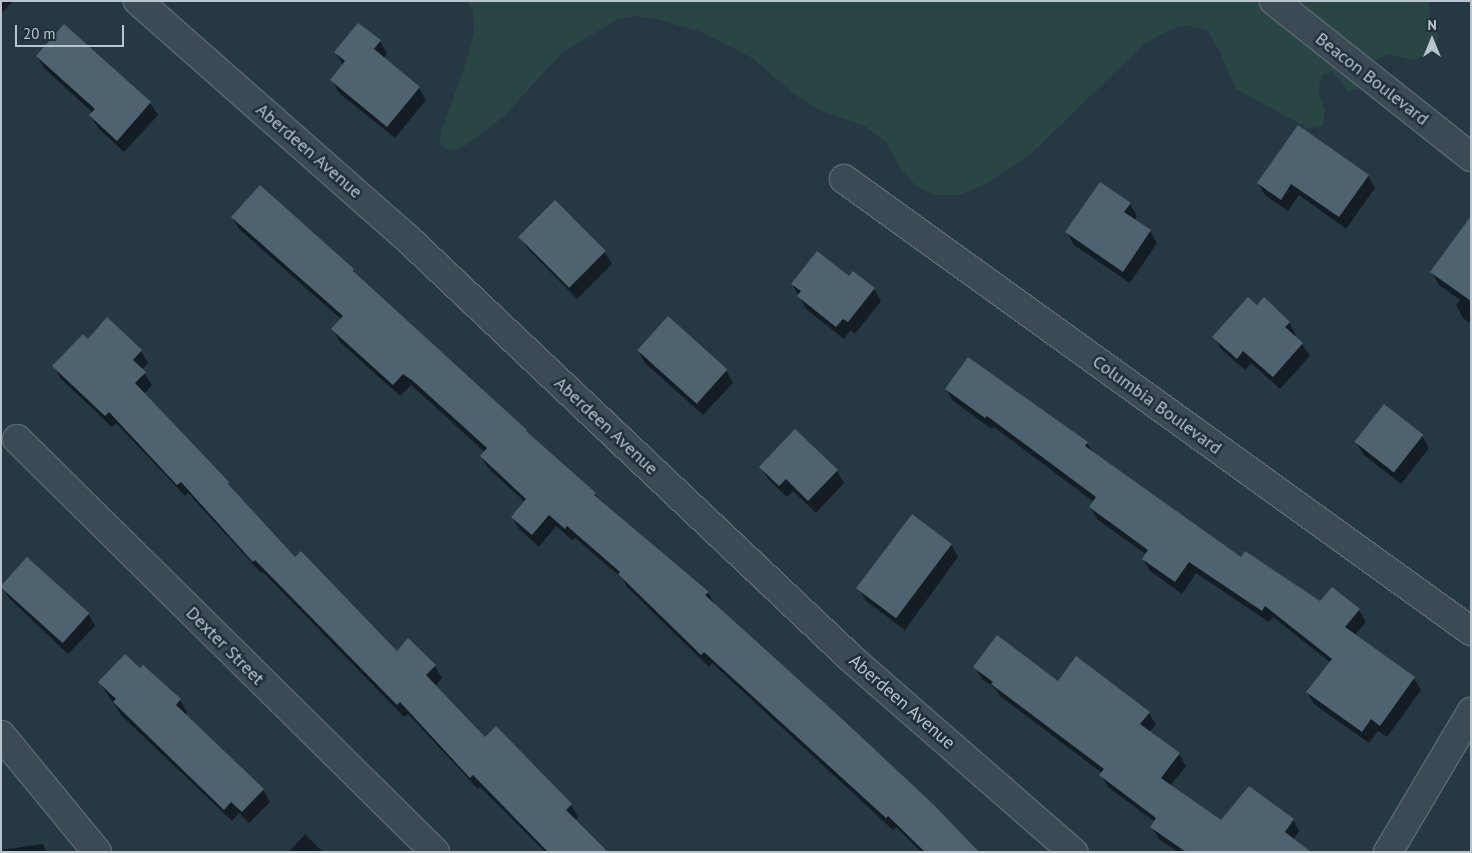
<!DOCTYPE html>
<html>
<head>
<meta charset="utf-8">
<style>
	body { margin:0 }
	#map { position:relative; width:1472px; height:853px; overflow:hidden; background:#263844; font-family:"PT Sans",sans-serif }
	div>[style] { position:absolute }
	.green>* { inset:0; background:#294544 }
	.shadow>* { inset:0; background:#0007 }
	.building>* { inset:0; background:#4f626f; transform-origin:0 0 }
	.roads { filter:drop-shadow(1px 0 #5a6771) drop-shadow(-1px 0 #5a6771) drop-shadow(0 1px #5a6771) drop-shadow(0 -1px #5a6771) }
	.street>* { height:28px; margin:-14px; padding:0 14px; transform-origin:14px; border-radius:14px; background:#3b4a54 }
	span { translate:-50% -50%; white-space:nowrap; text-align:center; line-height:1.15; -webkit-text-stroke:5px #202f39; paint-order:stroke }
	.street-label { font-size:18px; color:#b9c4cd }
	.frame { position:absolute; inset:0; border:2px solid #b9c4cd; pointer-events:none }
	.north { position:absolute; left:1407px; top:15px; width:50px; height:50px; -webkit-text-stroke:4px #202f39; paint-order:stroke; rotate:0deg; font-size:14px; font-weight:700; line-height:20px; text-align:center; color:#b9c4cd }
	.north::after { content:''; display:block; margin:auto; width:18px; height:22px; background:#b9c4cd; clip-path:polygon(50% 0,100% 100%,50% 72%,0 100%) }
	.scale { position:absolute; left:15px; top:25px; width:109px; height:22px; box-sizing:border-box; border:2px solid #b9c4cd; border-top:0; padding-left:6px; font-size:15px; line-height:18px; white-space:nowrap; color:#b9c4cd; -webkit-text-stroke:4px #202f39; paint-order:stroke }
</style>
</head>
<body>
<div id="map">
	<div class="green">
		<i style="clip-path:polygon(467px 1px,1429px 1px,1429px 20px,1439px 36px,1432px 53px,1413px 60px,1389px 54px,1373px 61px,1356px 89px,1348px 92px,1332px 71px,1322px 75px,1318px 91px,1325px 111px,1323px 126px,1309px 129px,1236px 89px,1219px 50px,1207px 30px,1184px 25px,1167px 31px,1143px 45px,1031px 154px,986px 184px,959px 195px,935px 195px,916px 186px,901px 169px,887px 143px,865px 126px,822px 111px,798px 97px,752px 58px,701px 32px,657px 19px,637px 16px,618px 19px,563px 52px,503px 117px,465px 146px,449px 151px,439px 143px,442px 128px,464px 69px,474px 33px,473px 10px)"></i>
	</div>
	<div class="shadow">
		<i style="clip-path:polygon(1px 1px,13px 1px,1px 14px)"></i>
		<i style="clip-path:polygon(65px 26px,150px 103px,158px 115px,124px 152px,98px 128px,91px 116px,93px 113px,44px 68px,37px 56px)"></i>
		<i style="clip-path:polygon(380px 41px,387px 53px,383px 59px,419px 88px,426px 100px,395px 138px,339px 93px,332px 80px,343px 65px,336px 53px)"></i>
		<i style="clip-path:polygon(1368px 176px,1375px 188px,1346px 229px,1299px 195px,1288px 211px,1265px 195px,1258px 183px)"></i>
		<i style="clip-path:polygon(1130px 204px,1137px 216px,1134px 220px,1150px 231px,1157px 243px,1130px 283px,1074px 245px,1067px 233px)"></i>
		<i style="clip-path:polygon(232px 217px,353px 270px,357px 276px,529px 436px,595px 494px,599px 500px,708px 592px,715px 605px,978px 852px,921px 852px,896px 827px,893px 830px,712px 663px,709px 667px,627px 587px,623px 579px,575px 538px,572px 540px,556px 526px,539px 547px,519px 529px,512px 517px,525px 502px,488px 468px,481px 456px,485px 452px,411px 385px,400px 396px,340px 342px,333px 330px,342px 320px,239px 229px)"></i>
		<i style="clip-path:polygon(520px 237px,605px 252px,612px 264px,577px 299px,528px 249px)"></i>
		<i style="clip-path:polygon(1471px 252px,1471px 324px,1463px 318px,1456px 305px,1460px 300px,1439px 285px,1432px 273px)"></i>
		<i style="clip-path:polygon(849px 278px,874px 289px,881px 301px,855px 334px,851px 330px,844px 339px,806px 309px,792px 284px)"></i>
		<i style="clip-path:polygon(1289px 322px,1296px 335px,1295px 337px,1302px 344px,1310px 356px,1280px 389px,1251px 363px,1245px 370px,1221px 349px,1214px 337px)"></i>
		<i style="clip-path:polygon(88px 340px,141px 351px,148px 363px,142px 370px,152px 385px,144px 394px,228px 483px,234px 492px,295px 559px,397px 653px,409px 640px,435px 666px,442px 678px,435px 686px,485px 739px,496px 728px,571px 805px,578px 817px,575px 821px,607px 852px,545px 852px,480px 787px,478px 789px,408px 714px,404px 717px,263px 572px,261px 573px,188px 493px,185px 496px,116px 423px,112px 427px,61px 379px,54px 367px)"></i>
		<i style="clip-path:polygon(638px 350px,726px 370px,733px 383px,703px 415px,645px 363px)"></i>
		<i style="clip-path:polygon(946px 389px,1087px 443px,1094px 454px,1242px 559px,1321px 603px,1359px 610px,1366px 622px,1355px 635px,1414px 678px,1421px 690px,1387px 737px,1378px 731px,1369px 743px,1314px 704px,1307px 692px,1331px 663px,1273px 617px,1269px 622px,1196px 573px,1182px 594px,1150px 571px,1143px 559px,1147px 555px,1097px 519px,1090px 507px,1094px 502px,994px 427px,992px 429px,953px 401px)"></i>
		<i style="clip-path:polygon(796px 431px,837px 471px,844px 483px,816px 513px,793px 491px,787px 497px,768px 479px,761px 467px)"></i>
		<i style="clip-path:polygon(1422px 436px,1429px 448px,1401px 484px,1363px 454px,1356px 442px)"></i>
		<i style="clip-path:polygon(951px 544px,958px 557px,905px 630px,866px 601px,859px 589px)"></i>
		<i style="clip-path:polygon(2px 586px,59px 589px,60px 587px,88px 613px,95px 626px,68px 654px,9px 598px)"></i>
		<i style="clip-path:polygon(1077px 657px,1149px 713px,1156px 725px,1149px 732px,1179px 754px,1186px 766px,1170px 786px,1220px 824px,1293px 820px,1299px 831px,1293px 840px,1210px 852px,1178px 852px,1159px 839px,1152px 827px,1155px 822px,1108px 787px,1101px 775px,1102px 773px,1000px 696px,996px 689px,982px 679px,975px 667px,1058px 683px)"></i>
		<i style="clip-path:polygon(143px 666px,180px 700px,187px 712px,185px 715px,263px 789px,270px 802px,249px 823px,239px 813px,232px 821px,121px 715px,100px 683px,140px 670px)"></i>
		<i style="clip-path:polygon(305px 834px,323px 852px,289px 852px)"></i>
		<i style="clip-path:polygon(43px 844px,47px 852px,1px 852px,1px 850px)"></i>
	</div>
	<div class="building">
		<i style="clip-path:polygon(358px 23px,381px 40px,374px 49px,420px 87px,387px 127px,330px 80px,345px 61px,334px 52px)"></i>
		<i style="clip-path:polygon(64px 24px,151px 102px,117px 141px,89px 115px,95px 109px,36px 56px)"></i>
		<i style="clip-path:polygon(1298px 125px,1369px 175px,1339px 217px,1291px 184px,1281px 200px,1257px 183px)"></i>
		<i style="clip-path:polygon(1100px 182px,1131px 203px,1124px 212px,1151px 230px,1123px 272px,1065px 232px)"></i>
		<i style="clip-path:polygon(260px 185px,354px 269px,353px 271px,527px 430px,526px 431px,596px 493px,594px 495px,709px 592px,705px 595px,840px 717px,934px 805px,979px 852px,925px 852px,888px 816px,886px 818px,704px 652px,701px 655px,618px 574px,620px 572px,567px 526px,565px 529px,549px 515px,532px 535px,511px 517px,526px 499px,480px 456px,487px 448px,413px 381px,403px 374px,393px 385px,331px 329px,343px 316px,231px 217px)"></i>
		<i style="left:555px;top:200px;width:72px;height:52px;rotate:45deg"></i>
		<i style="clip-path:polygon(1471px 216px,1471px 301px,1430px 272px)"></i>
		<i style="clip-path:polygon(817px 251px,849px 276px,853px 271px,875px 288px,848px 322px,843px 319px,836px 327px,797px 296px,801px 291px,791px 284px)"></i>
		<i style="clip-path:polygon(1248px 297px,1257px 305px,1264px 297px,1290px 322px,1285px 327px,1303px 343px,1273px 377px,1243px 351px,1237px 359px,1212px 337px)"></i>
		<i style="left:668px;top:316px;width:80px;height:46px;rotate:42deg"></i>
		<i style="clip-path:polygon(107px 317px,142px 350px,133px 360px,146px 372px,135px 383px,229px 482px,228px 484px,295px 557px,301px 551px,397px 651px,408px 638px,436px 665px,426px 675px,485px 737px,496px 726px,572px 804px,566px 810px,608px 852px,548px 852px,473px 775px,470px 778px,400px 702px,397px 705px,255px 560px,253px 562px,181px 482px,177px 485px,109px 412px,105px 416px,52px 366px,83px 334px,88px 339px)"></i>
		<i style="clip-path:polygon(968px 357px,1088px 442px,1085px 446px,1241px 557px,1245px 551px,1320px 601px,1332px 587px,1360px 609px,1345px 627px,1415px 677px,1380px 726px,1371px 719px,1362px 732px,1306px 692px,1332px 659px,1265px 606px,1262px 611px,1189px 562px,1175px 582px,1142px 559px,1148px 550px,1089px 507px,1096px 497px,987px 416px,985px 418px,945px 389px)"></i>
		<i style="left:1384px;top:404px;width:50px;height:48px;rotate:38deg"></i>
		<i style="clip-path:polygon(795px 429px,838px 470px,808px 501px,786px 479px,779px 486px,759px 467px)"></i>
		<i style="left:912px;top:514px;width:50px;height:93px;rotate:37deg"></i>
		<i style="left:27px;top:557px;width:84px;height:40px;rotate:42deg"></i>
		<i style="clip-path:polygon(997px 635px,1058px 681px,1076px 656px,1150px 712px,1140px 724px,1180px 753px,1161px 778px,1221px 820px,1249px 786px,1294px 819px,1285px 832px,1311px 852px,1186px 852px,1150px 827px,1156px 818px,1099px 775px,1104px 769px,991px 684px,993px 682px,973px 667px)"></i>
		<i style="clip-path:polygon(125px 654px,140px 668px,143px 665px,181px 699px,176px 705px,264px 789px,242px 812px,231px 802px,224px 810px,113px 702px,116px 699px,98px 682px)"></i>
	</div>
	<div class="roads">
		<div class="street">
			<i style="left:138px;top:1px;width:360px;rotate:41.4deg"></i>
			<i style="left:408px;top:239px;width:614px;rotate:43.42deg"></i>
			<i style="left:854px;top:661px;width:291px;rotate:41.1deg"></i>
			<i style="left:1274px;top:1px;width:251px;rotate:38.4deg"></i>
			<i style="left:844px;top:179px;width:773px;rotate:35.79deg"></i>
			<i style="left:17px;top:439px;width:588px;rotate:44.66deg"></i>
			<i style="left:1px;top:735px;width:151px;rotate:50.6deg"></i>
			<i style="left:1388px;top:852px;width:163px;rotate:-59.3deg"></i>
		</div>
	</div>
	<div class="street-label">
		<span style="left:1372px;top:79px;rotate:38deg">Beacon Boulevard</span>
		<span style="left:309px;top:151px;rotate:41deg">Aberdeen Avenue</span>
		<span style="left:1157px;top:405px;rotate:36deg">Columbia Boulevard</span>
		<span style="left:606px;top:426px;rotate:43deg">Aberdeen Avenue</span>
		<span style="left:225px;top:646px;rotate:45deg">Dexter Street</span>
		<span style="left:902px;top:702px;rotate:41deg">Aberdeen Avenue</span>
	</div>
	<div class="frame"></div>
	<div class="north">N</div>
	<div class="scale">20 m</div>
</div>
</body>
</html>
